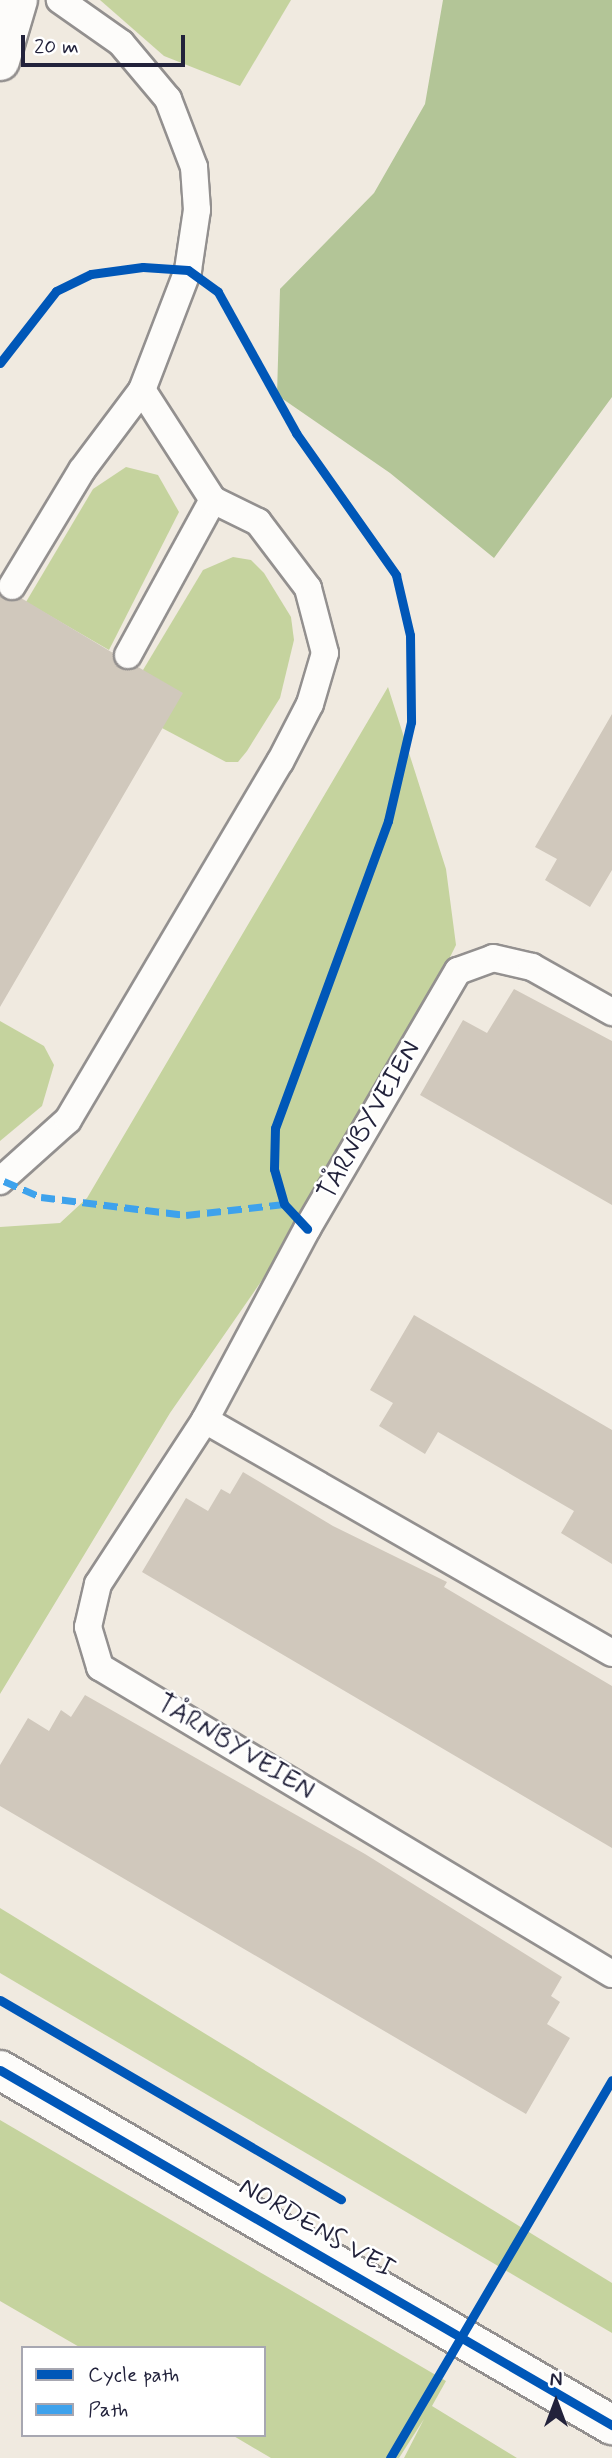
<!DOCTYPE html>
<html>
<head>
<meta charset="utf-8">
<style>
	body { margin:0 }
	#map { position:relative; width:612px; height:2458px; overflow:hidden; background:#f0eae0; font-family:Mynerve,sans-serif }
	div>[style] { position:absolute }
	.green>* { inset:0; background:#c5d39e }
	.forest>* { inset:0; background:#b3c597 }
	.building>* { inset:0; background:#d0c8bc }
	.roads { filter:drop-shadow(2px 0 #93908f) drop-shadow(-2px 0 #93908f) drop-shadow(0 2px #93908f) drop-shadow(0 -2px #93908f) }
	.service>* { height:26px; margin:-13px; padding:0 13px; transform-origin:13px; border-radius:13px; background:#fdfcfa }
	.minor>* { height:38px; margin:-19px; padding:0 19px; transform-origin:19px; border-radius:19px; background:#fdfcfa }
	.tertiary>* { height:38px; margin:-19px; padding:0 19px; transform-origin:19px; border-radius:19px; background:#fdfcfa }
	.quiet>* { height:7px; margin-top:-3.5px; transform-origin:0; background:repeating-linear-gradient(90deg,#3ea2ec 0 14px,transparent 0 21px) }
	.cycleway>* { height:9px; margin:-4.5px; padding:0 4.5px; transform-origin:4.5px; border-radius:4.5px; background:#0057b8 }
	span { translate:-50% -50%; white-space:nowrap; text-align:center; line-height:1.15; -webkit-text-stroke:5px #fff; paint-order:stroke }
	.street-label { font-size:26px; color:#22223b }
	.legend { position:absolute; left:21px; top:2346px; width:245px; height:91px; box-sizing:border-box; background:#fff; border:2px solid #a7a7b1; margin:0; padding:9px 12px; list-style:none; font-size:21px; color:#22223b }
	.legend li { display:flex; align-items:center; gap:14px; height:35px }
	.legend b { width:35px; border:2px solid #a7a7b1 }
	.north { position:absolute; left:521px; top:2367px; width:70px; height:70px; -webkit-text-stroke:5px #fff; paint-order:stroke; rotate:0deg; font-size:19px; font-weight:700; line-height:28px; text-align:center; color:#22223b }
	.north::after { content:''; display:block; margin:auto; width:24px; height:32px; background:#22223b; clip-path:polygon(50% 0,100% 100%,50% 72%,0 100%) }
	.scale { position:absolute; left:21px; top:35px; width:164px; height:32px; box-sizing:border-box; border:4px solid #22223b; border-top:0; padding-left:9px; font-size:21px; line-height:24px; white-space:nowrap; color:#22223b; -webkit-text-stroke:5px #fff; paint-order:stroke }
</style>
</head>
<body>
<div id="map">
	<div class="green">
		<i style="clip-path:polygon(100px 0,291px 0,240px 86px,164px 56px)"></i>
		<i style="clip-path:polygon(126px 467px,158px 475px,179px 512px,109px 650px,26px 602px,93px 489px)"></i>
		<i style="clip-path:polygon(233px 557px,251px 560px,264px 573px,291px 617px,294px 640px,280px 698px,247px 751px,238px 762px,226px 762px,162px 728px,143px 670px,203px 570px)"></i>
		<i style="clip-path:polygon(388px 687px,446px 869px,456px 945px,362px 1136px,170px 1413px,0 1694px,0 1227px,60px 1223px,87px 1198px)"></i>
		<i style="clip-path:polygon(0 1021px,44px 1046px,54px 1065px,42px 1106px,0 1141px)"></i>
		<i style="clip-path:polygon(0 1908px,612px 2283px,612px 2333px,0 1973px)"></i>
		<i style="clip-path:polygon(0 2120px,446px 2381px,432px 2406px,517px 2458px,404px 2458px,424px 2419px,399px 2458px,271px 2458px,232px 2435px,264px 2435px,264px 2348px,81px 2348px,0 2301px)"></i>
	</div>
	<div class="forest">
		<i style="clip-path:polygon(443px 0,612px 0,612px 397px,494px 558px,390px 473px,277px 395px,280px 289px,374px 193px,425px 104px)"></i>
	</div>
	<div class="building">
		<i style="clip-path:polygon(0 596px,21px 598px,113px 653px,121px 669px,138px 667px,183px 693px,0 1007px)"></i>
		<i style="clip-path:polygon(612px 714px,612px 870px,590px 907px,545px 880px,557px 859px,535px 847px)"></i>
		<i style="clip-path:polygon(514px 989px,612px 1041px,612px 1205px,420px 1095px,463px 1020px,487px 1033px)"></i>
		<i style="clip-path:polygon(414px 1315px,612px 1430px,612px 1564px,561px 1533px,574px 1511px,438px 1432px,425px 1454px,379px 1426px,393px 1403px,370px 1390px)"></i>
		<i style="clip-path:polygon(243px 1472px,333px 1526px,447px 1582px,444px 1587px,612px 1686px,612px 1848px,142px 1572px,186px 1498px,208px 1511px,221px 1489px,230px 1494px)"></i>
		<i style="clip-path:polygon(85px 1695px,365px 1854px,562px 1977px,551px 1996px,560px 2002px,547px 2024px,570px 2038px,526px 2114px,0 1806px,0 1765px,28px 1718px,49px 1731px,61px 1710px,71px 1717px)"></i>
	</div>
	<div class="roads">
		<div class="service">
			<i style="left:12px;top:586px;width:135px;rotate:-58.9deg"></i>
			<i style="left:82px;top:470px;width:100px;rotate:-53.1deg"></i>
			<i style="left:142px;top:390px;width:129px;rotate:-69deg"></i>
			<i style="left:188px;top:270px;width:61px;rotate:-81.5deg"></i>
			<i style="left:197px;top:210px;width:43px;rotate:-94deg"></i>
			<i style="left:194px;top:167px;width:73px;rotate:-110.9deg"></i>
			<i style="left:168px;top:99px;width:73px;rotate:-130deg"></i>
			<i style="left:121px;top:43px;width:75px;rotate:-144.8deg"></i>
			<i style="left:128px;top:655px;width:177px;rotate:-61.3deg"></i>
			<i style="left:0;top:1181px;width:91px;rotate:-41.9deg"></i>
			<i style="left:68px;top:1120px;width:416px;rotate:-59.4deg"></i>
			<i style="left:280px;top:762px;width:65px;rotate:-62.7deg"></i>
			<i style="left:310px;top:704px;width:53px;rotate:-73.6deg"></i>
			<i style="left:325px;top:653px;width:67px;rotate:-104.7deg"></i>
			<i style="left:308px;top:588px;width:83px;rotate:-127.1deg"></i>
			<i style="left:258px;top:522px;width:50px;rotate:-153.9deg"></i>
			<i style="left:213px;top:500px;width:131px;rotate:-122.8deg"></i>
			<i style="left:205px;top:1420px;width:217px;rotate:-61.9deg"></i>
			<i style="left:307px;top:1229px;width:299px;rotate:-59.7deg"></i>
			<i style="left:458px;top:971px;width:37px;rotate:-20deg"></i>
			<i style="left:493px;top:958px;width:40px;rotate:13deg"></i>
			<i style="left:532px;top:967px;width:92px;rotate:29.4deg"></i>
			<i style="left:612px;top:1653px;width:469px;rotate:-150.2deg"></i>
			<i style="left:205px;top:1420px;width:196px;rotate:123.1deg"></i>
			<i style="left:98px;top:1584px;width:44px;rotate:103.1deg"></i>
			<i style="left:88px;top:1627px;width:42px;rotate:73.3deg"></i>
			<i style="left:100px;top:1667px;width:597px;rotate:30.95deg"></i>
		</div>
		<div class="minor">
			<i style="left:0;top:61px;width:64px;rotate:-73.6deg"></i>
		</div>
		<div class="tertiary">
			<i style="left:0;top:2070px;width:708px;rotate:30.12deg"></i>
		</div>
	</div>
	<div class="quiet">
		<i style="left:4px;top:1181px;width:40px;rotate:23.4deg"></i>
		<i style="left:41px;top:1197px;width:146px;rotate:7.1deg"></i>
		<i style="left:186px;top:1215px;width:99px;rotate:-6.4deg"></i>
	</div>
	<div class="cycleway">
		<i style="left:0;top:363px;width:91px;rotate:-52.1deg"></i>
		<i style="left:56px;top:291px;width:39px;rotate:-26deg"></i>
		<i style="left:91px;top:274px;width:52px;rotate:-7.7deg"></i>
		<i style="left:143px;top:267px;width:45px;rotate:3.8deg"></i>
		<i style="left:188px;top:270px;width:37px;rotate:36deg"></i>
		<i style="left:218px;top:292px;width:161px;rotate:61deg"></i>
		<i style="left:296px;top:433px;width:174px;rotate:54.8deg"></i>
		<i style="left:396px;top:575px;width:62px;rotate:76.9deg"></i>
		<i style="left:410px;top:635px;width:87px;rotate:89.3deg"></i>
		<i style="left:411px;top:722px;width:102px;rotate:103.1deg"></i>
		<i style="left:388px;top:821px;width:327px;rotate:110.2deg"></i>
		<i style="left:275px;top:1128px;width:41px;rotate:91.4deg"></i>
		<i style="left:274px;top:1169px;width:36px;rotate:74deg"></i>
		<i style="left:284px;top:1204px;width:34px;rotate:47deg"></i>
		<i style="left:0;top:2000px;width:395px;rotate:30.3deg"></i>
		<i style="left:0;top:2070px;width:708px;rotate:30.12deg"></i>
		<i style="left:390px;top:2458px;width:438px;rotate:-59.6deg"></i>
	</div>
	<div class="street-label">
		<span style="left:370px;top:1121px;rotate:-60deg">TÅRNBYVEIEN</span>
		<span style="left:235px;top:1748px;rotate:31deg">TÅRNBYVEIEN</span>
		<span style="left:316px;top:2229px;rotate:30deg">NORDENS VEI</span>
	</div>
	<ul class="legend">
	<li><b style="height:9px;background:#0057b8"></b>Cycle path</li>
	<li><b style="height:9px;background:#3ea2ec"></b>Path</li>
	</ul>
	<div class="north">N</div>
	<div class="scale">20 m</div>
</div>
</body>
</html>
